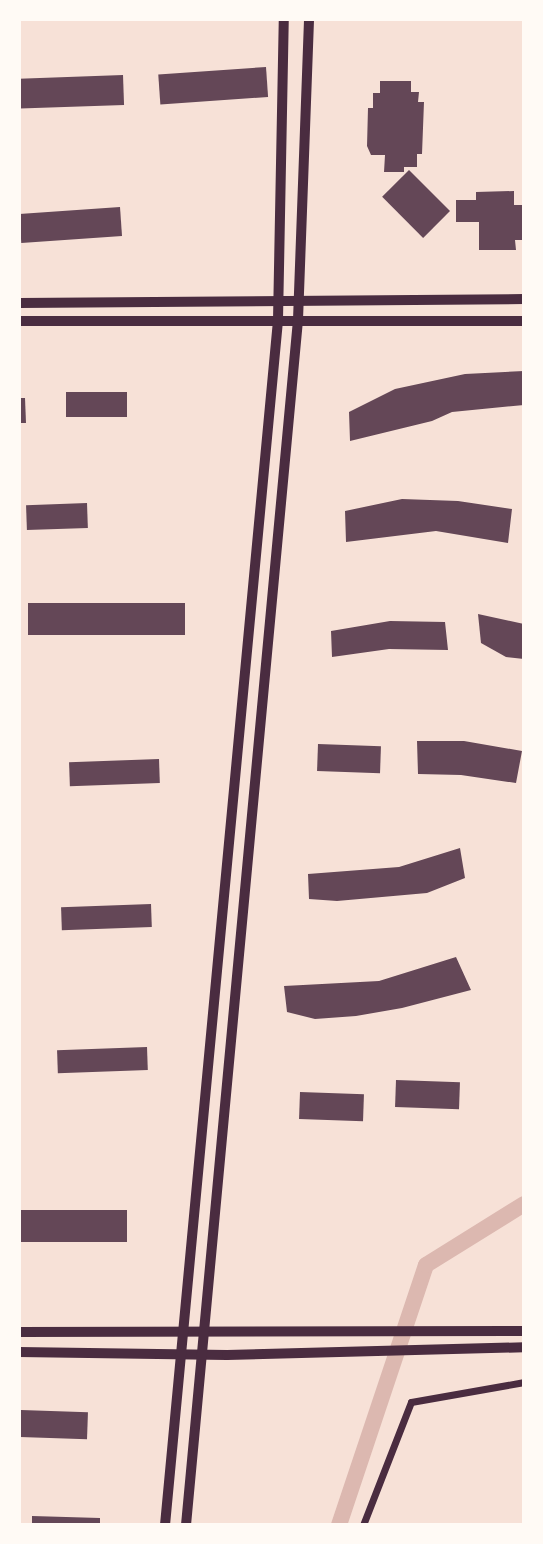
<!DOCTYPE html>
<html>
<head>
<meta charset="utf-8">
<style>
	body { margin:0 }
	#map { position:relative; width:543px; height:1544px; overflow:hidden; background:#f7e1d7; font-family:"DM Sans",sans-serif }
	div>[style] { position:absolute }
	.canal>* { height:16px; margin:-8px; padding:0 8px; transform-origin:8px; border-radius:8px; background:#dcb8b0 }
	.building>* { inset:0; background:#644757; transform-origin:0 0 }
	.minor>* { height:7px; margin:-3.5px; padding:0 3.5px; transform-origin:3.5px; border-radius:3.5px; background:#4a2c40 }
	.secondary>* { height:10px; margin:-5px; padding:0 5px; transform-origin:5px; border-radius:5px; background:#4a2c40 }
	span { translate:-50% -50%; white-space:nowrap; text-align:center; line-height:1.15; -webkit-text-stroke:7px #fffaf5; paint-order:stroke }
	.frame { position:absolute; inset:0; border:21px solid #fffaf5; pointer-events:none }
</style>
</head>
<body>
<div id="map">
	<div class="canal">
		<i style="left:339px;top:1525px;width:274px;rotate:-71.5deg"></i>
		<i style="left:426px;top:1265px;width:115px;rotate:-31.9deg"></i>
	</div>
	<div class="building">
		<i style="left:266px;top:67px;width:30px;height:108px;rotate:86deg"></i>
		<i style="left:123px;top:75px;width:30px;height:104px;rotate:88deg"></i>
		<i style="clip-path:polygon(380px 81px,411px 81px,411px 92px,419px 92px,418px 102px,424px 102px,422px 154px,417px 154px,417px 167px,404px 167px,404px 172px,384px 172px,385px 155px,371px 155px,367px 146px,368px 108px,373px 108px,373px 93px,380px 93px)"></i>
		<i style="left:409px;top:170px;width:58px;height:38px;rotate:45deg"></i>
		<i style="clip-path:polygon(514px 191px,514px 205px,524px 205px,524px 240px,515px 240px,516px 250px,479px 250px,479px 222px,456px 222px,456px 200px,476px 200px,476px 192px)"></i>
		<i style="left:120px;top:207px;width:29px;height:101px;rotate:86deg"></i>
		<i style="clip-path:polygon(524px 371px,524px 405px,452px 412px,432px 421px,350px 441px,349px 412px,395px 389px,465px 374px)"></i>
		<i style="left:127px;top:392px;width:25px;height:61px;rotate:90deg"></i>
		<i style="clip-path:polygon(19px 398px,25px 398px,26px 423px,19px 423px)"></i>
		<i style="clip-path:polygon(402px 499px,458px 501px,512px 509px,508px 543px,436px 531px,346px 542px,345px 511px)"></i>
		<i style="left:87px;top:503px;width:25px;height:61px;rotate:88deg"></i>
		<i style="left:185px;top:603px;width:32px;height:157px;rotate:90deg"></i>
		<i style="clip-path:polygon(478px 614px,524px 624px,524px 659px,506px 657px,481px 643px)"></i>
		<i style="clip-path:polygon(390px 621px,445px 622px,448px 650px,389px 649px,332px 657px,331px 631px)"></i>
		<i style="clip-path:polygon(417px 741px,464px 741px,522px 751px,516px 783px,461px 775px,418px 774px)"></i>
		<i style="left:318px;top:744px;width:63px;height:27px;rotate:2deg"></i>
		<i style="left:159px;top:759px;width:24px;height:90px;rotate:88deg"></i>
		<i style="clip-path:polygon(460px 848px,465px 878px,427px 893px,337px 901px,309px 899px,308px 874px,399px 867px)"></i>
		<i style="left:151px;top:904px;width:23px;height:90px;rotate:88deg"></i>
		<i style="clip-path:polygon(456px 957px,471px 990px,402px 1008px,356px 1016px,315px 1019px,287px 1012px,284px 986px,379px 981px)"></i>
		<i style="left:147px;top:1047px;width:23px;height:90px;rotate:88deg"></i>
		<i style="left:396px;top:1080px;width:64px;height:27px;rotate:2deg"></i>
		<i style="left:300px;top:1092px;width:64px;height:27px;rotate:2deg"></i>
		<i style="left:127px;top:1210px;width:32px;height:108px;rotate:90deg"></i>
		<i style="left:21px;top:1410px;width:67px;height:27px;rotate:2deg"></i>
		<i style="clip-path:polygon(32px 1516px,100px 1518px,100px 1525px,32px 1525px)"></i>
	</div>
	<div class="minor">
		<i style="left:363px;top:1525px;width:132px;rotate:-68.7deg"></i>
		<i style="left:411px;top:1402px;width:115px;rotate:-10deg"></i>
	</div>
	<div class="secondary">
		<i style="left:19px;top:303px;width:505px;rotate:-0.45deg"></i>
		<i style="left:19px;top:321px;width:505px"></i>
		<i style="left:19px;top:1332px;width:505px;rotate:-0.11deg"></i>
		<i style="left:19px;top:1352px;width:208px;rotate:0.8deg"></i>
		<i style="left:227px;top:1355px;width:297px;rotate:-1.5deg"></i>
		<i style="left:165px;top:1525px;width:1210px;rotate:-84.64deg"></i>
		<i style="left:278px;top:320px;width:301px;rotate:-88.9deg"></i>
		<i style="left:186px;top:1525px;width:1210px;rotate:-84.69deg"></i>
		<i style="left:298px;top:320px;width:301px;rotate:-87.9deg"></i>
	</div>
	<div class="frame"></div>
</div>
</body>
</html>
